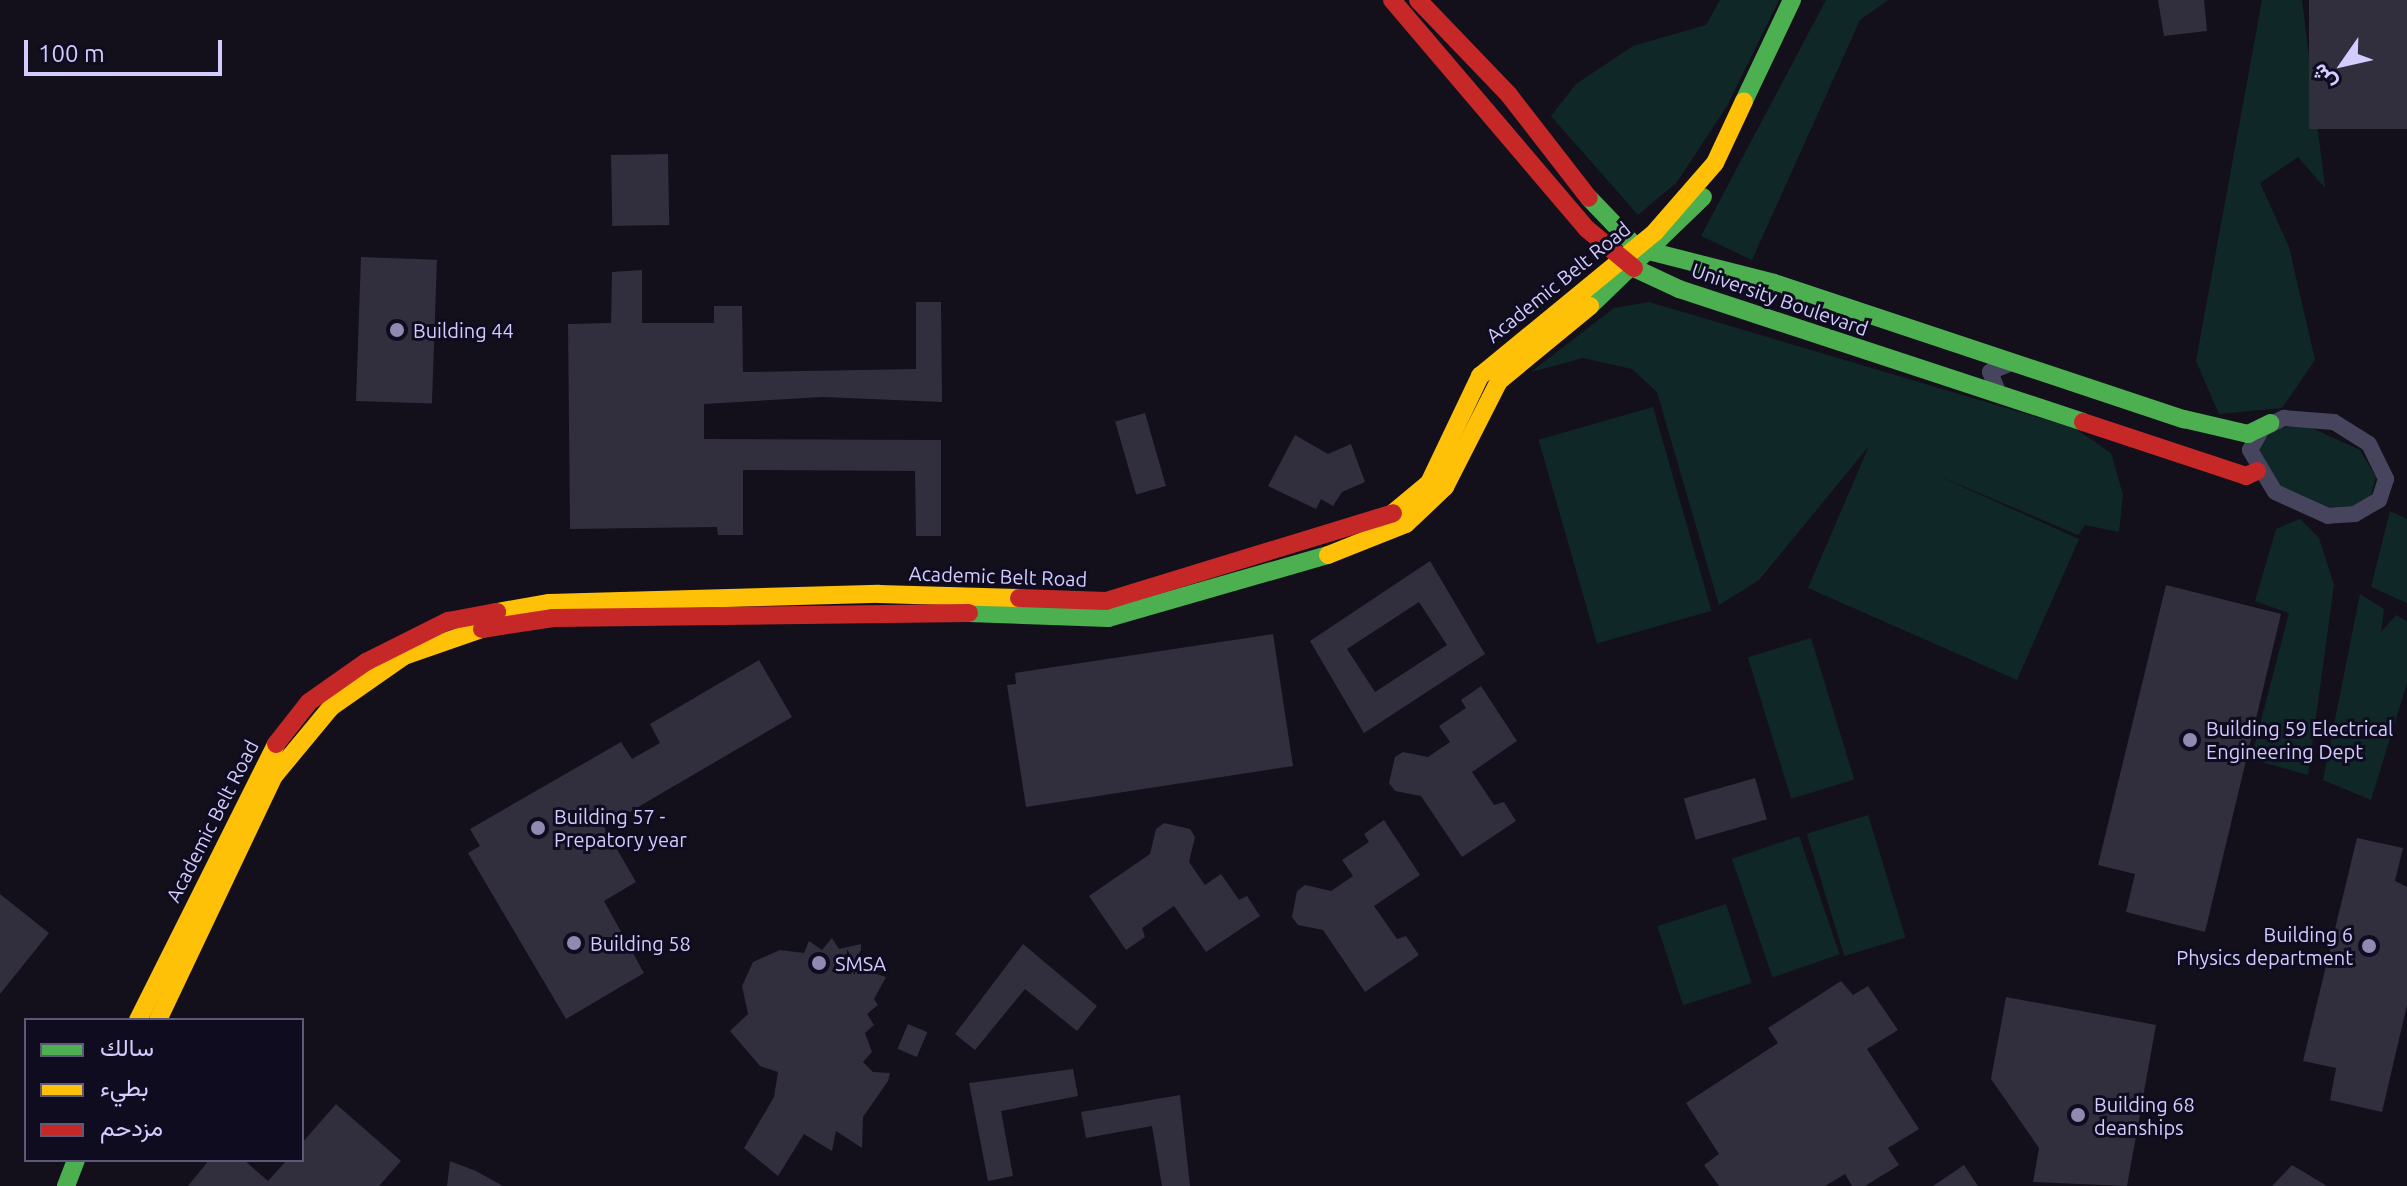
<!DOCTYPE html>
<html>
<head>
<meta charset="utf-8">
<style>
	body { margin:0 }
	#map { position:relative; width:2407px; height:1186px; overflow:hidden; background:#13101c; font-family:Ubuntu,Vazirmatn,sans-serif }
	div>[style] { position:absolute }
	.green>* { inset:0; background:#102728; transform-origin:0 0 }
	.building>* { inset:0; background:#312e3e; transform-origin:0 0 }
	.street>* { height:16px; margin:-8px; padding:0 8px; transform-origin:8px; border-radius:8px; background:#47455d }
	.fast>* { height:18px; margin:-9px; padding:0 9px; transform-origin:9px; border-radius:9px; background:#4caf50 }
	.slow>* { height:18px; margin:-9px; padding:0 9px; transform-origin:9px; border-radius:9px; background:#ffc107 }
	.jam>* { height:18px; margin:-9px; padding:0 9px; transform-origin:9px; border-radius:9px; background:#c62828 }
	.dots>* { width:22px; height:22px; translate:-50% -50%; box-sizing:border-box; border:4px solid #100c20; border-radius:50% }
	span { translate:-50% -50%; white-space:nowrap; text-align:center; line-height:1.15; -webkit-text-stroke:6px #100c20; paint-order:stroke }
	.street-label { font-size:20px; color:#d2ccff }
	.poi-label { font-size:20px; color:#d2ccff }
	.left { translate:0 -50%; text-align:left }
	.right { translate:-100% -50%; text-align:right }
	.legend { position:absolute; left:24px; top:1018px; width:280px; height:144px; box-sizing:border-box; background:#100c20; border:2px solid #5e5979; margin:0; padding:10px 14px; list-style:none; font-size:24px; color:#d2ccff }
	.legend li { display:flex; align-items:center; gap:16px; height:40px }
	.legend b { width:40px; border:2px solid #5e5979 }
	.north { position:absolute; left:2303px; top:24px; width:80px; height:80px; -webkit-text-stroke:6px #100c20; paint-order:stroke; rotate:236deg; font-size:22px; font-weight:700; line-height:32px; text-align:center; color:#d2ccff }
	.north::after { content:''; display:block; margin:auto; width:28px; height:36px; background:#d2ccff; clip-path:polygon(50% 0,100% 100%,50% 72%,0 100%) }
	.scale { position:absolute; left:24px; top:40px; width:198px; height:36px; box-sizing:border-box; border:4px solid #d2ccff; border-top:0; padding-left:10px; font-size:24px; line-height:28px; white-space:nowrap; color:#d2ccff; -webkit-text-stroke:6px #100c20; paint-order:stroke }
</style>
</head>
<body>
<div id="map">
	<div class="green">
		<i style="clip-path:polygon(1720px 0,1779px 0,1727px 106px,1677px 182px,1638px 215px,1551px 116px,1576px 84px,1633px 46px,1706px 25px)"></i>
		<i style="clip-path:polygon(1826px 0,1888px 0,1860px 20px,1752px 260px,1701px 236px)"></i>
		<i style="clip-path:polygon(2262px 0,2302px 0,2325px 188px,2298px 157px,2260px 183px,2289px 247px,2315px 360px,2282px 408px,2219px 414px,2196px 361px)"></i>
		<i style="clip-path:polygon(1649px 302px,2074px 428px,2111px 453px,2123px 495px,2119px 532px,2085px 525px,2078px 535px,1932px 473px,2079px 539px,2017px 680px,1808px 588px,1869px 446px,1759px 580px,1719px 605px,1657px 392px,1632px 369px,1583px 358px,1531px 372px,1614px 308px)"></i>
		<i style="left:1653px;top:407px;width:212px;height:119px;rotate:74deg"></i>
		<i style="clip-path:polygon(2305px 425px,2360px 450px,2376px 477px,2370px 498px,2357px 507px,2322px 509px,2284px 493px,2258px 453px,2260px 444px,2276px 429px)"></i>
		<i style="clip-path:polygon(2390px 511px,2407px 519px,2407px 603px,2371px 587px)"></i>
		<i style="clip-path:polygon(2300px 519px,2319px 538px,2334px 585px,2308px 775px,2251px 759px,2289px 613px,2255px 601px,2276px 529px)"></i>
		<i style="clip-path:polygon(2360px 594px,2384px 609px,2381px 632px,2396px 615px,2407px 621px,2407px 683px,2371px 800px,2323px 780px)"></i>
		<i style="left:1811px;top:638px;width:148px;height:66px;rotate:73deg"></i>
		<i style="left:1868px;top:815px;width:128px;height:64px;rotate:73deg"></i>
		<i style="left:1799px;top:836px;width:125px;height:71px;rotate:71deg"></i>
		<i style="left:1726px;top:904px;width:83px;height:72px;rotate:72deg"></i>
	</div>
	<div class="building">
		<i style="clip-path:polygon(2158px 0,2204px 0,2207px 31px,2164px 36px)"></i>
		<i style="left:2309px;top:0;width:98px;height:129px"></i>
		<i style="left:668px;top:154px;width:71px;height:57px;rotate:89deg"></i>
		<i style="left:361px;top:257px;width:76px;height:144px;rotate:2deg"></i>
		<i style="clip-path:polygon(642px 270px,642px 323px,714px 323px,714px 306px,742px 306px,743px 372px,916px 369px,916px 302px,941px 302px,942px 402px,822px 397px,704px 404px,704px 439px,941px 440px,941px 536px,916px 536px,915px 471px,743px 470px,743px 535px,718px 535px,717px 527px,570px 529px,568px 324px,611px 323px,612px 272px)"></i>
		<i style="left:1145px;top:413px;width:76px;height:31px;rotate:74deg"></i>
		<i style="clip-path:polygon(1295px 435px,1328px 454px,1351px 444px,1365px 482px,1342px 492px,1333px 506px,1321px 499px,1316px 509px,1268px 486px)"></i>
		<i style="clip-path:polygon(evenodd,1430px 561px,1485px 654px,1364px 733px,1310px 641px,1430px 561px,1419px 602px,1447px 645px,1375px 692px,1347px 649px,1419px 602px)"></i>
		<i style="clip-path:polygon(2166px 585px,2281px 614px,2205px 932px,2126px 912px,2135px 874px,2098px 865px)"></i>
		<i style="clip-path:polygon(1273px 634px,1293px 766px,1026px 807px,1007px 685px,1016px 684px,1015px 673px)"></i>
		<i style="clip-path:polygon(759px 660px,792px 717px,604px 827px,636px 882px,604px 901px,644px 973px,566px 1019px,468px 853px,480px 846px,470px 829px,621px 742px,632px 759px,660px 743px,650px 724px)"></i>
		<i style="clip-path:polygon(1481px 686px,1517px 741px,1472px 772px,1494px 805px,1504px 802px,1516px 821px,1462px 857px,1421px 796px,1395px 791px,1389px 783px,1395px 757px,1403px 752px,1428px 757px,1450px 742px,1439px 726px,1466px 708px,1461px 700px)"></i>
		<i style="left:1755px;top:778px;width:43px;height:74px;rotate:74deg"></i>
		<i style="clip-path:polygon(1384px 820px,1420px 875px,1374px 906px,1397px 939px,1406px 936px,1419px 955px,1365px 992px,1323px 930px,1298px 925px,1292px 917px,1297px 891px,1305px 885px,1331px 891px,1353px 876px,1342px 860px,1369px 842px,1364px 834px)"></i>
		<i style="clip-path:polygon(1164px 823px,1190px 829px,1195px 837px,1189px 862px,1205px 885px,1221px 874px,1239px 900px,1247px 896px,1260px 916px,1206px 952px,1174px 906px,1142px 928px,1145px 937px,1126px 950px,1089px 896px,1150px 854px,1156px 829px)"></i>
		<i style="clip-path:polygon(2357px 838px,2403px 848px,2395px 881px,2407px 887px,2407px 1005px,2382px 1112px,2330px 1100px,2336px 1068px,2303px 1061px)"></i>
		<i style="clip-path:polygon(0 894px,49px 933px,0 994px)"></i>
		<i style="clip-path:polygon(832px 938px,839px 949px,861px 944px,861px 964px,872px 964px,870px 972px,886px 977px,874px 999px,878px 1005px,867px 1014px,874px 1025px,865px 1033px,872px 1052px,863px 1062px,873px 1072px,890px 1073px,888px 1081px,863px 1117px,862px 1148px,836px 1131px,832px 1151px,804px 1134px,778px 1176px,744px 1148px,774px 1097px,778px 1072px,760px 1066px,730px 1031px,748px 1014px,742px 986px,753px 962px,780px 950px,804px 953px,809px 941px,822px 950px)"></i>
		<i style="clip-path:polygon(1023px 944px,1097px 1006px,1077px 1031px,1025px 989px,975px 1050px,955px 1034px)"></i>
		<i style="clip-path:polygon(1841px 981px,1853px 995px,1868px 986px,1898px 1030px,1867px 1049px,1919px 1129px,1888px 1148px,1899px 1165px,1865px 1186px,1852px 1186px,1845px 1174px,1825px 1186px,1719px 1186px,1704px 1165px,1719px 1154px,1686px 1103px,1778px 1043px,1768px 1028px)"></i>
		<i style="clip-path:polygon(2006px 997px,2156px 1025px,2127px 1186px,2033px 1182px,2039px 1148px,1991px 1079px)"></i>
		<i style="left:908px;top:1024px;width:21px;height:27px;rotate:23deg"></i>
		<i style="clip-path:polygon(1073px 1069px,1078px 1096px,1001px 1111px,1013px 1176px,988px 1181px,969px 1083px)"></i>
		<i style="clip-path:polygon(1180px 1095px,1190px 1186px,1162px 1186px,1152px 1126px,1086px 1138px,1081px 1112px)"></i>
		<i style="clip-path:polygon(336px 1104px,401px 1161px,379px 1186px,188px 1186px,209px 1160px,244px 1160px,268px 1181px,287px 1160px,302px 1160px,302px 1143px)"></i>
		<i style="clip-path:polygon(450px 1161px,476px 1171px,503px 1186px,447px 1186px)"></i>
		<i style="clip-path:polygon(1964px 1165px,1978px 1186px,1933px 1186px)"></i>
		<i style="clip-path:polygon(2292px 1165px,2327px 1186px,2272px 1186px)"></i>
	</div>
	<div class="street">
		<i style="left:1999px;top:394px;width:24px;rotate:-112deg"></i>
		<i style="left:1990px;top:372px;width:23px;rotate:-23deg"></i>
		<i style="left:2284px;top:418px;width:50px;rotate:4.6deg"></i>
		<i style="left:2334px;top:422px;width:41px;rotate:32.2deg"></i>
		<i style="left:2369px;top:444px;width:39px;rotate:64deg"></i>
		<i style="left:2386px;top:479px;width:22px;rotate:108deg"></i>
		<i style="left:2379px;top:500px;width:28px;rotate:150deg"></i>
		<i style="left:2355px;top:514px;width:27px;rotate:176deg"></i>
		<i style="left:2328px;top:516px;width:58px;rotate:-155.6deg"></i>
		<i style="left:2275px;top:492px;width:49px;rotate:-120.8deg"></i>
		<i style="left:2250px;top:450px;width:24px;rotate:-60deg"></i>
		<i style="left:2262px;top:429px;width:25px;rotate:-27deg"></i>
	</div>
	<div class="fast">
		<i style="left:1744px;top:101px;width:112px;rotate:-64.6deg"></i>
		<i style="left:1589px;top:198px;width:69px;rotate:46.2deg"></i>
		<i style="left:1637px;top:248px;width:141px;rotate:14.3deg"></i>
		<i style="left:1774px;top:283px;width:432px;rotate:18.4deg"></i>
		<i style="left:2184px;top:419px;width:66px;rotate:13.2deg"></i>
		<i style="left:2248px;top:434px;width:25px;rotate:-26deg"></i>
		<i style="left:1634px;top:268px;width:50px;rotate:25deg"></i>
		<i style="left:1679px;top:289px;width:425px;rotate:18.2deg"></i>
		<i style="left:1590px;top:306px;width:157px;rotate:-44deg"></i>
		<i style="left:969px;top:613px;width:139px;rotate:2.1deg"></i>
		<i style="left:1108px;top:618px;width:229px;rotate:-16deg"></i>
		<i style="left:66px;top:1186px;width:28px;rotate:-69deg"></i>
	</div>
	<div class="slow">
		<i style="left:1393px;top:513px;width:47px;rotate:-39.8deg"></i>
		<i style="left:1429px;top:483px;width:119px;rotate:-64.5deg"></i>
		<i style="left:1480px;top:376px;width:227px;rotate:-39.4deg"></i>
		<i style="left:1655px;top:232px;width:91px;rotate:-49deg"></i>
		<i style="left:1715px;top:163px;width:68px;rotate:-64.9deg"></i>
		<i style="left:1328px;top:555px;width:84px;rotate:-21.7deg"></i>
		<i style="left:1406px;top:524px;width:54px;rotate:-43.5deg"></i>
		<i style="left:1445px;top:487px;width:119px;rotate:-63deg"></i>
		<i style="left:1499px;top:381px;width:118px;rotate:-39.5deg"></i>
		<i style="left:497px;top:612px;width:53px;rotate:-9.8deg"></i>
		<i style="left:549px;top:603px;width:330px;rotate:-1.6deg"></i>
		<i style="left:879px;top:594px;width:140px;rotate:1.6deg"></i>
		<i style="left:138px;top:1020px;width:309px;rotate:-63.4deg"></i>
		<i style="left:158px;top:1020px;width:270px;rotate:-64.6deg"></i>
		<i style="left:274px;top:776px;width:89px;rotate:-50.4deg"></i>
		<i style="left:331px;top:707px;width:89px;rotate:-34.9deg"></i>
		<i style="left:404px;top:656px;width:83px;rotate:-19.1deg"></i>
	</div>
	<div class="jam">
		<i style="left:1392px;top:0;width:301px;rotate:49.6deg"></i>
		<i style="left:1587px;top:229px;width:61px;rotate:39.7deg"></i>
		<i style="left:1418px;top:0;width:132px;rotate:46.2deg"></i>
		<i style="left:1509px;top:95px;width:130px;rotate:52.2deg"></i>
		<i style="left:2083px;top:422px;width:172px;rotate:18.3deg"></i>
		<i style="left:2246px;top:476px;width:12px;rotate:-24deg"></i>
		<i style="left:1019px;top:598px;width:87px;rotate:2deg"></i>
		<i style="left:1106px;top:601px;width:300px;rotate:-17deg"></i>
		<i style="left:482px;top:629px;width:72px;rotate:-8.8deg"></i>
		<i style="left:553px;top:618px;width:416px;rotate:-0.7deg"></i>
		<i style="left:276px;top:744px;width:53px;rotate:-51.8deg"></i>
		<i style="left:309px;top:702px;width:70px;rotate:-35.1deg"></i>
		<i style="left:366px;top:662px;width:92px;rotate:-26.6deg"></i>
		<i style="left:448px;top:621px;width:50px;rotate:-10.4deg"></i>
	</div>
	<div class="dots">
		<i style="left:397px;top:330px;background:#8f8ab0"></i>
		<i style="left:2190px;top:740px;background:#8f8ab0"></i>
		<i style="left:538px;top:828px;background:#8f8ab0"></i>
		<i style="left:574px;top:943px;background:#8f8ab0"></i>
		<i style="left:2369px;top:946px;background:#8f8ab0"></i>
		<i style="left:819px;top:963px;background:#8f8ab0"></i>
		<i style="left:2078px;top:1115px;background:#8f8ab0"></i>
	</div>
	<div class="street-label">
		<span style="left:1558px;top:282px;rotate:-39deg">Academic Belt Road</span>
		<span style="left:1780px;top:299px;rotate:19deg">University Boulevard</span>
		<span style="left:998px;top:576px;rotate:2deg">Academic Belt Road</span>
		<span style="left:212px;top:821px;rotate:-63deg">Academic Belt Road</span>
	</div>
	<div class="poi-label">
		<span class="left" style="left:413px;top:330px">Building 44</span>
		<span class="left" style="left:2206px;top:740px">Building 59 Electrical<br>Engineering Dept</span>
		<span class="left" style="left:554px;top:828px">Building 57 -<br>Prepatory year</span>
		<span class="right" style="left:2353px;top:946px">Building 6<br>Physics department</span>
		<span class="left" style="left:590px;top:943px">Building 58</span>
		<span class="left" style="left:835px;top:963px">SMSA</span>
		<span class="left" style="left:2094px;top:1116px">Building 68<br>deanships</span>
	</div>
	<ul class="legend">
	<li><b style="height:10px;background:#4caf50"></b>سالك</li>
	<li><b style="height:10px;background:#ffc107"></b>بطيء</li>
	<li><b style="height:10px;background:#c62828"></b>مزدحم</li>
	</ul>
	<div class="north">ش</div>
	<div class="scale">100 m</div>
</div>
</body>
</html>
